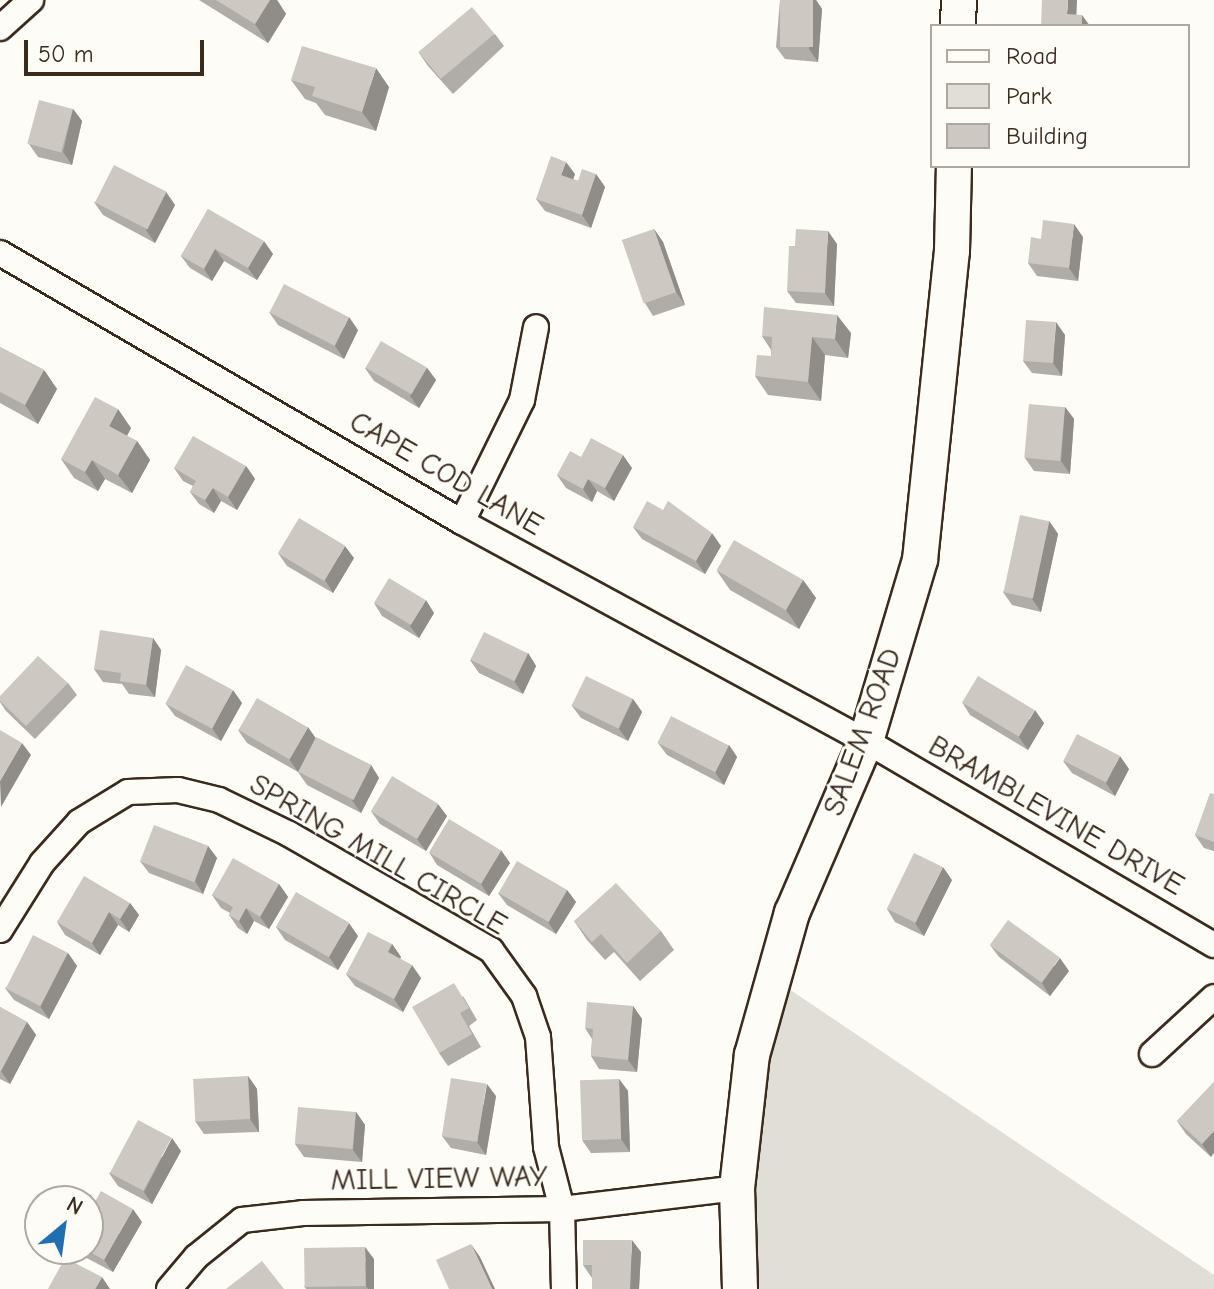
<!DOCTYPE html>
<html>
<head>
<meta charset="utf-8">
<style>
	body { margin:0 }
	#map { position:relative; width:1214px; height:1289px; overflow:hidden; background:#fdfcf7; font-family:"Comic Neue",sans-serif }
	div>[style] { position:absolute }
	.green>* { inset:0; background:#e1ded7 }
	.roads { filter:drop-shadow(2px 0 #3b2a1e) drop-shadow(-2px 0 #3b2a1e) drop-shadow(0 2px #3b2a1e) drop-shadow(0 -2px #3b2a1e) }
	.street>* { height:24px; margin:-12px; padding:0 12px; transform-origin:12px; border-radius:12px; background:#fdfcf7 }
	.secondary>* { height:34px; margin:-17px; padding:0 17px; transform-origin:17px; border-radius:17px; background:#fdfcf7 }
	.wall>* { inset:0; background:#b0aca7 }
	.shaded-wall>* { inset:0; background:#908c88 }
	.building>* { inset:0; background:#cdc8c2; transform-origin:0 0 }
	span { translate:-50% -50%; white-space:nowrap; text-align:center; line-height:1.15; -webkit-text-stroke:6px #fdfcf7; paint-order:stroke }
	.street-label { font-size:30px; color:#3b2a1e }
	.legend { position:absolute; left:930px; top:24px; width:260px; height:144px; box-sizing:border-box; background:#fdfcf7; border:2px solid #afa8a0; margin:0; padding:10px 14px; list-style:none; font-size:24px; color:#3b2a1e }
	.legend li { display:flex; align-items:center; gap:16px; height:40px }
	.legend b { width:40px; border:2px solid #afa8a0 }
	.north { position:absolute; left:24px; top:1185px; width:80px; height:80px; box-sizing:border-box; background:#fdfcf7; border:2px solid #afa8a0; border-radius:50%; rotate:29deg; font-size:22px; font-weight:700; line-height:32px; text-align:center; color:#3b2a1e }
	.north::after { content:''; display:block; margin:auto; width:28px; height:36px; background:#1f6fb2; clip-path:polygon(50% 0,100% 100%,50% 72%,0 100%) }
	.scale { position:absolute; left:24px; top:40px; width:180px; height:36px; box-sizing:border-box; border:4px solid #3b2a1e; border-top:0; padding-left:10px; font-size:24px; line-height:28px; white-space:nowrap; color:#3b2a1e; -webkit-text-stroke:6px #fdfcf7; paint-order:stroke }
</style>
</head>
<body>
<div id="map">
	<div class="green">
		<i style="clip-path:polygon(786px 987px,1214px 1275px,1214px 1289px,743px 1289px,743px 1149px)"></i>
	</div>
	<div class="roads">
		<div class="street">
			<i style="left:0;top:28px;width:42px;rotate:-42.1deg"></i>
			<i style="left:0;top:253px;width:535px;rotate:30.21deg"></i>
			<i style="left:462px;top:522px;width:460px;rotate:28.5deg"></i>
			<i style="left:866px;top:741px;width:403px;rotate:30.4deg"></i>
			<i style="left:462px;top:522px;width:136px;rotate:-63.8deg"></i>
			<i style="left:522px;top:400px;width:74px;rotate:-79.1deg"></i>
			<i style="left:0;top:930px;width:79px;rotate:-57.9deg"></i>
			<i style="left:42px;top:863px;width:55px;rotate:-47.9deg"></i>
			<i style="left:79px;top:822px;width:57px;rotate:-31.5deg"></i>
			<i style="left:128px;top:792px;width:50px;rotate:-2.3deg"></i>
			<i style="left:178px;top:790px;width:42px;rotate:13.7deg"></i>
			<i style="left:219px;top:800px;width:78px;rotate:25.9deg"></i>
			<i style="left:289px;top:834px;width:233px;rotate:29.9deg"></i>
			<i style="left:491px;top:950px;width:57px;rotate:54.3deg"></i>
			<i style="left:524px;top:996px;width:43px;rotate:71.1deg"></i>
			<i style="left:538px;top:1037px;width:110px;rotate:85.8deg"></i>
			<i style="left:546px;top:1147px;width:64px;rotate:75.5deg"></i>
			<i style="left:562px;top:1209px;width:80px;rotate:88.6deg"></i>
			<i style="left:1152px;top:1054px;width:84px;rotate:-42.6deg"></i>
			<i style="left:169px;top:1289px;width:42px;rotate:-49.8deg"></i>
			<i style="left:196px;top:1257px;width:59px;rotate:-38.8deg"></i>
			<i style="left:242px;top:1220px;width:61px;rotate:-6.5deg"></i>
			<i style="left:303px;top:1213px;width:259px;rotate:-0.9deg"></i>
			<i style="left:562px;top:1209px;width:176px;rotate:-6.8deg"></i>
		</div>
		<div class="secondary">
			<i style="left:958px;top:26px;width:26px;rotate:-88deg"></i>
			<i style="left:740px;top:1289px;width:101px;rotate:-91.7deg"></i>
			<i style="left:737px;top:1188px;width:134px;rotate:-83.6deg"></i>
			<i style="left:752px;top:1055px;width:148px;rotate:-74.3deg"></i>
			<i style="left:792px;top:913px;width:187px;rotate:-66.7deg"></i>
			<i style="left:866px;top:741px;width:189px;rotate:-73.4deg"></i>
			<i style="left:920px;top:560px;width:311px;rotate:-84.1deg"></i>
			<i style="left:952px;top:251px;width:85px;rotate:-88.7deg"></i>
		</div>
	</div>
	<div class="wall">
		<i style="clip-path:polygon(199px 0,277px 0,286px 14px,268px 43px)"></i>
		<i style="clip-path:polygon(780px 0,816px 0,822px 9px,818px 62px,785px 59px,776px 47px)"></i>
		<i style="clip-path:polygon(495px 34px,504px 46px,453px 94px,428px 66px,419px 53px)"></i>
		<i style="clip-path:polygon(291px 80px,389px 87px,376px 131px,325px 115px,316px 103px,305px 99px)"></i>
		<i style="clip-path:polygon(73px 109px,82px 121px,72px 165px,38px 157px,29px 144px)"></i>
		<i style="clip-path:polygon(575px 174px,573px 179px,578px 181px,596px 174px,605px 187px,591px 228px,545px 211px,536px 199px)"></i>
		<i style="clip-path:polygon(166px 192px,175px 205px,155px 243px,103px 215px,94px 202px)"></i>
		<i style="clip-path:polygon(208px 209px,273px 254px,257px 280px,224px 261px,212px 281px,190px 268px,181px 256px)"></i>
		<i style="clip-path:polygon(654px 229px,663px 242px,685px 305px,653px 316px,645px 303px)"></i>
		<i style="clip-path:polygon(1083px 237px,1078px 281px,1037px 276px,1028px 263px,1041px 239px)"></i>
		<i style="clip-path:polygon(837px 244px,834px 306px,796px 303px,787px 291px,795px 246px)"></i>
		<i style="clip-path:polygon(269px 312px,358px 330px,344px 359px,278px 325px)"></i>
		<i style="clip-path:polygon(851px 333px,848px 358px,825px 355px,821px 401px,768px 395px,755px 376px,771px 356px,771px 350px,762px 336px)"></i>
		<i style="clip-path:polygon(1065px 335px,1062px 376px,1032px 373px,1023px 361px)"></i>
		<i style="clip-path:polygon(0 347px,44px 370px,57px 389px,38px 424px,0 403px)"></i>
		<i style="clip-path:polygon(365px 368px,427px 368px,436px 380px,419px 408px,374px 381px)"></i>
		<i style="clip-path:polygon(1065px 407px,1074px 419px,1070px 474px,1034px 471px,1025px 458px)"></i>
		<i style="clip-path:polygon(131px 428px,127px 436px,137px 441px,150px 460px,132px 493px,105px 479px,98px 491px,74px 478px,61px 459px)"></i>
		<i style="clip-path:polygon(581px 457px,632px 468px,614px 501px,597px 491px,592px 502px,566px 488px,557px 475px)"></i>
		<i style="clip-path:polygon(246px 466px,255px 479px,237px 510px,221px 501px,214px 513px,199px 504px,190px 492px,193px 486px,183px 481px,174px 468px)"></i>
		<i style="clip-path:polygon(1049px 521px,1058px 534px,1041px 612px,1012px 605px,1003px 592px)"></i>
		<i style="clip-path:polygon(633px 527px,721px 546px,705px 574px,642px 539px)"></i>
		<i style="clip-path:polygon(278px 553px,354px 558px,333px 593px,287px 566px)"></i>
		<i style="clip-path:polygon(717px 571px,803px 580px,816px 598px,799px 629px,730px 590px)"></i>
		<i style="clip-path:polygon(374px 603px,434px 613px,419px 638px,382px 616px)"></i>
		<i style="clip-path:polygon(153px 638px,161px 650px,155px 697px,129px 694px,122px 684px,103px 682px,94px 669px)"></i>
		<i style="clip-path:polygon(528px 653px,536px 666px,523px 694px,479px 673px,470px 660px)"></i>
		<i style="clip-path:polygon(68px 683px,77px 695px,35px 739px,6px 711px,0 702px,0 696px)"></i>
		<i style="clip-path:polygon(633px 699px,642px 712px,628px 741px,581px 718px,572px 706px)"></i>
		<i style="clip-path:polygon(962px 702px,1044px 723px,1028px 750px,970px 715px)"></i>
		<i style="clip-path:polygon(242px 703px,221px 741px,175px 716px,166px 704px)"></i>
		<i style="clip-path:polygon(238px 730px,316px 738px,371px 765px,379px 778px,361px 813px,307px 785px,298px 772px,247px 743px)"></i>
		<i style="clip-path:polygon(658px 743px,729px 745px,737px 757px,724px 785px,667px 755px)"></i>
		<i style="clip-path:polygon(1063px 761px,1129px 769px,1115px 796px,1072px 773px)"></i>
		<i style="clip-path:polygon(1214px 794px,1214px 851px,1204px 848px,1195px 835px)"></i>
		<i style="clip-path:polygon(371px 811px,447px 816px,426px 851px,380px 824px)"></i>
		<i style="clip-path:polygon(208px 846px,217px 858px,203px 894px,149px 873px,140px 861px)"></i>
		<i style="clip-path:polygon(429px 852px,510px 863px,489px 896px,437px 865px)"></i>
		<i style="clip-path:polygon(952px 880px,924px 936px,895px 922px,887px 909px)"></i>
		<i style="clip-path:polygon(279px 884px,288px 897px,269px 929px,254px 921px,247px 934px,238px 928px,229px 915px,230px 913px,221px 908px,212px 895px)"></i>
		<i style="clip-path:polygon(567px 890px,576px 902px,556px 934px,507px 905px,498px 893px)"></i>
		<i style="clip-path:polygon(130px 903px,139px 915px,129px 932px,118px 925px,100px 955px,65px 935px,57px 922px)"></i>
		<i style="clip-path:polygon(574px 921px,661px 931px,674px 950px,640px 981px,614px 952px,605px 960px,587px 940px)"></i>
		<i style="clip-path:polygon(276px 927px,358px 936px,338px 970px,285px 940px)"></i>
		<i style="clip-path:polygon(392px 944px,401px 957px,400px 958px,421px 978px,403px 1012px,355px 986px,346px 974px)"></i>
		<i style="clip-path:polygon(990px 945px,1069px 971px,1050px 996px,999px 957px)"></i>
		<i style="clip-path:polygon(68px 953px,77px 966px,49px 1019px,14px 1000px,5px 988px)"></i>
		<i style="clip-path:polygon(463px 996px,477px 1020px,469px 1026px,481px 1047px,448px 1066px,439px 1053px)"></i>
		<i style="clip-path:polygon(633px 1006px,642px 1019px,637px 1072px,599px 1069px,591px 1056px,592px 1039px,585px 1028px)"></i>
		<i style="clip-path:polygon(0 1007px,27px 1022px,36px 1035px,10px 1084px,0 1079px)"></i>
		<i style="clip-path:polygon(248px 1076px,257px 1089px,259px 1132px,204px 1134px,195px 1121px)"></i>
		<i style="clip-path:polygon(619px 1079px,628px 1091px,630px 1152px,591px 1153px,582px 1140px)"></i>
		<i style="clip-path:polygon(1214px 1082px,1211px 1157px,1186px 1134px,1177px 1121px)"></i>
		<i style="clip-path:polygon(496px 1096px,486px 1155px,451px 1148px,442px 1136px)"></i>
		<i style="clip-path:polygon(356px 1112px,365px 1125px,362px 1162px,304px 1157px,295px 1144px)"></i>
		<i style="clip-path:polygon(181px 1151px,152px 1204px,118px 1186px,109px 1173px)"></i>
		<i style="clip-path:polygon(142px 1222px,113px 1272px,81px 1255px,77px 1249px,88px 1249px)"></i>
		<i style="clip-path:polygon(641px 1252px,639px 1289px,592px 1289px,592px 1278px,583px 1265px)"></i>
		<i style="clip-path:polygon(374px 1259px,374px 1289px,306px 1289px,304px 1286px)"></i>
	</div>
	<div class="shaded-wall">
		<i style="clip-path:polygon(270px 0,277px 0,286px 14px,268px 43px,255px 24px)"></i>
		<i style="clip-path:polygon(813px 0,816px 0,822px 9px,818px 62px,809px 49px)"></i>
		<i style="clip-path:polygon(1068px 0,1077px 0,1076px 26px,1067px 14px)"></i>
		<i style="clip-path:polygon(1082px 15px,1090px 26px,1082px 26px)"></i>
		<i style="clip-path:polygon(376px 68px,389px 87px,376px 131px,362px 112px)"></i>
		<i style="clip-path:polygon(73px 109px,82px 121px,72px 165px,63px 152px)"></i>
		<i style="clip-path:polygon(566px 162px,575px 174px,570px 188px,561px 175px)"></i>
		<i style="clip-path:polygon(596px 174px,605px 187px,591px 228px,582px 215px)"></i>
		<i style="clip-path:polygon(166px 192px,175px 205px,155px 243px,146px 230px)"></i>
		<i style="clip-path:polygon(1074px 224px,1083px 237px,1078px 281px,1069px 268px)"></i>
		<i style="clip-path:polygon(654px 229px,663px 242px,685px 305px,676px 292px)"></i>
		<i style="clip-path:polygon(828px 231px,837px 244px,834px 306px,825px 293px)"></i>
		<i style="clip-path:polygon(264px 241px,273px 254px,257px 280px,248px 268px)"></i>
		<i style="clip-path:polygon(215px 249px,224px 261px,212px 281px,204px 269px)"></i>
		<i style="clip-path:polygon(837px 315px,851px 333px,848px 358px,835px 339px)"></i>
		<i style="clip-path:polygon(349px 317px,358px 330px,344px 359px,335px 346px)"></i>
		<i style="clip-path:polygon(1056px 322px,1065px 335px,1062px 376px,1053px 363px)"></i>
		<i style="clip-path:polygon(812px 337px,825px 355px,821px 401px,808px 382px)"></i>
		<i style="clip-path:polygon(427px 368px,436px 380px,419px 408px,410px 396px)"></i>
		<i style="clip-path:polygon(44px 370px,57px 389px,38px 424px,25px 405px)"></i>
		<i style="clip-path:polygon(1065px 407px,1074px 419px,1070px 474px,1061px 461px)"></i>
		<i style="clip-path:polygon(118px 409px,131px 428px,122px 445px,109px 426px)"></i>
		<i style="clip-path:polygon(137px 441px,150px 460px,132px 493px,118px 475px)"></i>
		<i style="clip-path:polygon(623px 455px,632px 468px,614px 501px,605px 488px)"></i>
		<i style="clip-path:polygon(92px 460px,105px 479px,98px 491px,85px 472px)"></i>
		<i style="clip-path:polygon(246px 466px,255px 479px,237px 510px,228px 497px)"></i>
		<i style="clip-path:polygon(588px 479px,597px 491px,592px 502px,583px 489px)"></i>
		<i style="clip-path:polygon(213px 488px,221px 501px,214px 513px,205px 500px)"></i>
		<i style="clip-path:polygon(1049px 521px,1058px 534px,1041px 612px,1032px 599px)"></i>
		<i style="clip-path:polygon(712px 533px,721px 546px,705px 574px,696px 561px)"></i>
		<i style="clip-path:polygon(345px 546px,354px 558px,333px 593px,325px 580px)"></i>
		<i style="clip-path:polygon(803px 580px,816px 598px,799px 629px,786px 610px)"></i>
		<i style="clip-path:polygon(426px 600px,434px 613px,419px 638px,410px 626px)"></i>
		<i style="clip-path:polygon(153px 638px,161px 650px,155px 697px,146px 685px)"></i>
		<i style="clip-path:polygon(528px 653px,536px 666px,523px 694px,514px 681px)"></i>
		<i style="clip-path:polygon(233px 690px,242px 703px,221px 741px,212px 728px)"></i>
		<i style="clip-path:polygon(633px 699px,642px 712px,628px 741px,619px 729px)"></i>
		<i style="clip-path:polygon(1035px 710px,1044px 723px,1028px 750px,1019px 737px)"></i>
		<i style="clip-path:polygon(308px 727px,317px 740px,298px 772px,289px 759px)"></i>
		<i style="clip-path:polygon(22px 743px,31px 755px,1px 807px,0 781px)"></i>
		<i style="clip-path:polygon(729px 745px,737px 757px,724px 785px,715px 772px)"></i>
		<i style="clip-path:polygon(1120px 756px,1129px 769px,1115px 796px,1106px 783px)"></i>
		<i style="clip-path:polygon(371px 765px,379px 778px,361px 813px,352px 800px)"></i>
		<i style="clip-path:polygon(438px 804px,447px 816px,426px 851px,417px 839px)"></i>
		<i style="clip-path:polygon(208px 846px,217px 858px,203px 894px,195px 881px)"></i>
		<i style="clip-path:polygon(501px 850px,510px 863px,489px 896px,481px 884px)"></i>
		<i style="clip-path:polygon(943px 867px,952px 880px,924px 936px,915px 923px)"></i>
		<i style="clip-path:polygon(279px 884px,288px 897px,269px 929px,260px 917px)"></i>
		<i style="clip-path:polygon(567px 890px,576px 902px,556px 934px,548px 922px)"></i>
		<i style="clip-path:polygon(130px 903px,139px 915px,129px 932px,120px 919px)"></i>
		<i style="clip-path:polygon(246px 908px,254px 921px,247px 934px,239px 921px)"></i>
		<i style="clip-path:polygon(109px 912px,118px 925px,100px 955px,92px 943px)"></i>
		<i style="clip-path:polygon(349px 923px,358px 936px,338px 970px,329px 957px)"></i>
		<i style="clip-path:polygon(392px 944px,401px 957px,396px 965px,388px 952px)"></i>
		<i style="clip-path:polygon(68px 953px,77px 966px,49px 1019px,40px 1006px)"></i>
		<i style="clip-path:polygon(1060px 958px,1069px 971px,1050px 996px,1042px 983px)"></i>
		<i style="clip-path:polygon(412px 965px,421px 978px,403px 1012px,394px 999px)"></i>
		<i style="clip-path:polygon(633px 1006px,642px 1019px,637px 1072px,628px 1060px)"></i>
		<i style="clip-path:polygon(27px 1022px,36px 1035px,10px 1084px,1px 1071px)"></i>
		<i style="clip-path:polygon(248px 1076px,257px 1089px,259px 1132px,250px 1119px)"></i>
		<i style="clip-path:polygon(619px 1079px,628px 1091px,630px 1152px,621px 1139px)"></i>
		<i style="clip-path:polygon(487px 1084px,496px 1096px,486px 1155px,477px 1142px)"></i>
		<i style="clip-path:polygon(356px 1112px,365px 1125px,362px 1162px,353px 1150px)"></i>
		<i style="clip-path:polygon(1214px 1131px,1214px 1153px,1211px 1157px,1202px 1144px)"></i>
		<i style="clip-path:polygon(172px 1138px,181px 1151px,152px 1204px,144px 1192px)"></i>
		<i style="clip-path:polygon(133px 1209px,142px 1222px,113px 1272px,104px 1260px)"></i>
		<i style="clip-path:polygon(632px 1240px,641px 1252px,639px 1289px,630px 1289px)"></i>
		<i style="clip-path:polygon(471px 1244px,480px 1257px,495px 1289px,492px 1289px)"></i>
		<i style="clip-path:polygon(365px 1247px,374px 1259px,374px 1289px,368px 1289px,366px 1286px)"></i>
		<i style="clip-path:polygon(102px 1277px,110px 1289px,95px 1289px)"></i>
	</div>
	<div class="building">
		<i style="clip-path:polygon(216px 0,270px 0,255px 24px)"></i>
		<i style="left:780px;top:0;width:33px;height:47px"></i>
		<i style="clip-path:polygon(1042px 0,1068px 0,1067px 14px,1082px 15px,1082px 26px,1041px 26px)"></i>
		<i style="left:472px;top:7px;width:35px;height:70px;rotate:50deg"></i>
		<i style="clip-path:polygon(302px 46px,376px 68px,362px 112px,312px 96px,315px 87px,291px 80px)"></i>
		<i style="left:39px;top:100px;width:35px;height:45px;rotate:15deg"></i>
		<i style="clip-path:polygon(551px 156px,566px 162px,561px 175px,578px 181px,582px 169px,596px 174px,582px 215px,536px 199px)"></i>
		<i style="left:114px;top:165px;width:59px;height:42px;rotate:27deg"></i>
		<i style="clip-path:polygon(208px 209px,264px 241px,248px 268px,215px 249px,204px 269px,181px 256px)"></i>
		<i style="clip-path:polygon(1043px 220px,1074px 224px,1069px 268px,1028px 263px,1031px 237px,1041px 239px)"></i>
		<i style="left:654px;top:229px;width:67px;height:34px;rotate:71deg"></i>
		<i style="clip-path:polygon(796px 229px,828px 231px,825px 293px,787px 291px,789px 246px,795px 246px)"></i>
		<i style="left:284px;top:284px;width:73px;height:32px;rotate:27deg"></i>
		<i style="clip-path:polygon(764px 307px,837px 315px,835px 339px,812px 337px,808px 382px,755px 376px,757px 355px,771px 356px,772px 337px,762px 336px)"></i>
		<i style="left:1026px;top:320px;width:30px;height:41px;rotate:4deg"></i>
		<i style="left:381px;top:341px;width:53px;height:31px;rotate:30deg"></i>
		<i style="clip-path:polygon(0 347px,44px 370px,25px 405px,0 392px)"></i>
		<i style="clip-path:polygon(95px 397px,118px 409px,109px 426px,137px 441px,118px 475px,92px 460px,85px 472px,61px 459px)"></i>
		<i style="left:1029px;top:404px;width:36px;height:54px;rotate:5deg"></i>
		<i style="clip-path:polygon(193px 436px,246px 466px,228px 497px,213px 488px,205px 500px,190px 492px,196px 481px,174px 468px)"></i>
		<i style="clip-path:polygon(591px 438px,623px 455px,605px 488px,588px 479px,583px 489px,557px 475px,570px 451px,581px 457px)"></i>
		<i style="clip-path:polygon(647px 501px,663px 510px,668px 501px,712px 533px,696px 561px,633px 527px)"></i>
		<i style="left:1020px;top:515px;width:30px;height:79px;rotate:12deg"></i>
		<i style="left:299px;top:518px;width:54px;height:41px;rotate:31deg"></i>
		<i style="left:734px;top:540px;width:80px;height:35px;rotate:30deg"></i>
		<i style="left:389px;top:578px;width:43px;height:29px;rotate:31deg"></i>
		<i style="clip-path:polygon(100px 630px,153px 638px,146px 685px,120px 681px,121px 673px,94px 669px)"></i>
		<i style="left:484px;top:632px;width:49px;height:31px;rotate:26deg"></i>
		<i style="clip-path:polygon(38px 656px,68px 683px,26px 726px,0 701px,0 696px)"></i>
		<i style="left:186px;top:665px;width:53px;height:44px;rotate:28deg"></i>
		<i style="left:586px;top:676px;width:52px;height:33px;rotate:26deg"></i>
		<i style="left:978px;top:676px;width:66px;height:31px;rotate:31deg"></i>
		<i style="left:257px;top:698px;width:59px;height:37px;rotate:30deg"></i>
		<i style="left:671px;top:716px;width:65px;height:30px;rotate:27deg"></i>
		<i style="clip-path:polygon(0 730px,22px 743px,0 781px)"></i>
		<i style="left:1077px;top:734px;width:48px;height:30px;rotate:27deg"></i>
		<i style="left:316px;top:737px;width:62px;height:39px;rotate:27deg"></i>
		<i style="left:392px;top:776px;width:54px;height:41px;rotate:31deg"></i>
		<i style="clip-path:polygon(1210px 793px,1214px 794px,1214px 842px,1195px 835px)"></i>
		<i style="left:449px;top:819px;width:61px;height:39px;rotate:31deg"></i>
		<i style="left:154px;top:825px;width:58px;height:39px;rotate:21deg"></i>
		<i style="left:914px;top:853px;width:32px;height:62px;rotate:26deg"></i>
		<i style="clip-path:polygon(233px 858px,279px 884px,260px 917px,246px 908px,239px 921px,229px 915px,233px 907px,212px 895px)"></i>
		<i style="left:517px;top:861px;width:58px;height:37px;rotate:30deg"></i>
		<i style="clip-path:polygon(84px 876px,130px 903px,120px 919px,109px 912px,92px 943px,57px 922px)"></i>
		<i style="clip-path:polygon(616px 883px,661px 931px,627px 963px,601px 934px,592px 942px,574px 921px)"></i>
		<i style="left:296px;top:892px;width:61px;height:40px;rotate:30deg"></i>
		<i style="left:1008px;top:920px;width:64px;height:31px;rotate:36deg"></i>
		<i style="clip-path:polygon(368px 932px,392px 944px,388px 952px,412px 965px,394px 999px,346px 974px)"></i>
		<i style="left:33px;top:935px;width:39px;height:60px;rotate:27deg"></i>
		<i style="clip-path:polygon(454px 983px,469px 1008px,460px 1013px,472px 1034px,439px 1053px,412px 1007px)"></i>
		<i style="clip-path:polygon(587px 1002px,633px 1006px,628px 1060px,591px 1056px,593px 1029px,585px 1028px)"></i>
		<i style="clip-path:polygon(0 1007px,27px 1022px,1px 1071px,0 1071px)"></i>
		<i style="left:248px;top:1076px;width:43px;height:55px;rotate:87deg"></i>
		<i style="left:451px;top:1078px;width:36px;height:59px;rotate:9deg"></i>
		<i style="left:619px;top:1079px;width:60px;height:39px;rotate:88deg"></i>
		<i style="clip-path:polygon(1214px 1082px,1214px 1131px,1202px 1144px,1177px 1121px)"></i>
		<i style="left:298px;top:1107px;width:58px;height:37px;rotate:5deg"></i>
		<i style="left:138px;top:1120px;width:38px;height:60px;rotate:28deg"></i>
		<i style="clip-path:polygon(101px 1191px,133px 1209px,104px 1260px,85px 1249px,88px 1249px,88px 1214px)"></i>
		<i style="clip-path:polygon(583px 1240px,632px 1240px,630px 1289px,592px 1289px,592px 1265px,583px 1265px)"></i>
		<i style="clip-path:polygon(471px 1244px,492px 1289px,449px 1289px,436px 1260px)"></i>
		<i style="left:365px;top:1247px;width:39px;height:61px;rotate:89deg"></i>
		<i style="clip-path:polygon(65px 1258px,102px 1277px,95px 1289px,48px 1289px)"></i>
		<i style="clip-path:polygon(262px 1261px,284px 1289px,226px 1289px)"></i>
	</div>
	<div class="street-label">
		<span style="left:446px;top:474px;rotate:30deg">CAPE COD LANE</span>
		<span style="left:863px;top:732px;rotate:-70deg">SALEM ROAD</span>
		<span style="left:1056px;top:816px;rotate:30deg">BRAMBLEVINE DRIVE</span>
		<span style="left:378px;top:855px;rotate:30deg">SPRING MILL CIRCLE</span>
		<span style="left:439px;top:1179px;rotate:-1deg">MILL VIEW WAY</span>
	</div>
	<ul class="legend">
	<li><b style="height:10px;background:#fdfcf7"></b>Road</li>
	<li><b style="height:22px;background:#e1ded7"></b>Park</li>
	<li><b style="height:22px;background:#cdc8c2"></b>Building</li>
	</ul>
	<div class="north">N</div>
	<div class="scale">50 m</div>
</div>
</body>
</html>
